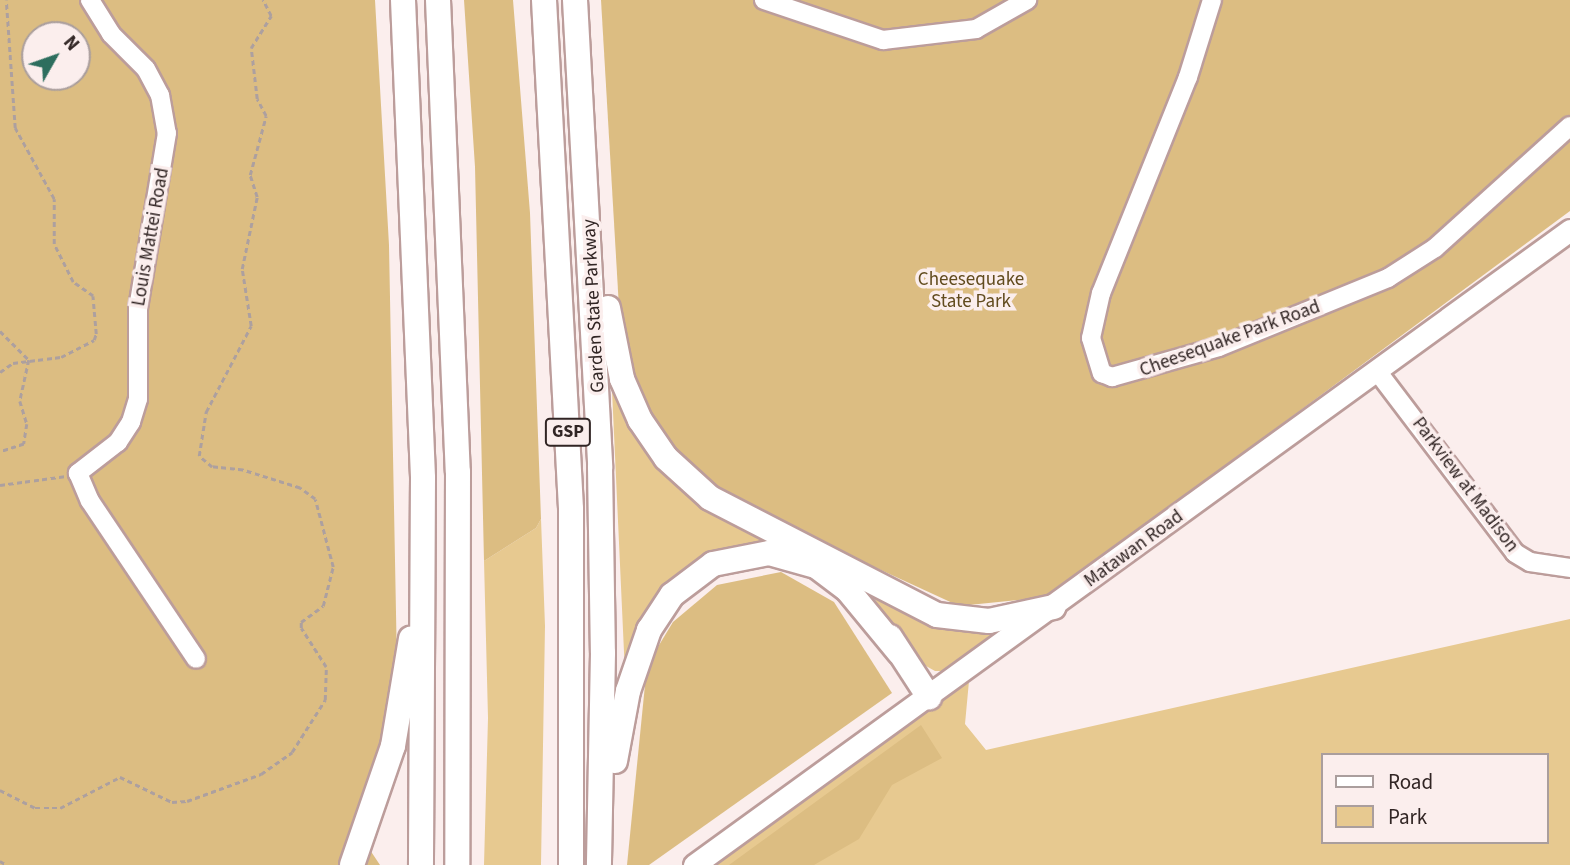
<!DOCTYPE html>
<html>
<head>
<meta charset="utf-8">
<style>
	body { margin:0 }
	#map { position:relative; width:1570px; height:865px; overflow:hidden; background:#fbeeed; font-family:"Source Sans 3",sans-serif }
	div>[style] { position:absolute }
	.green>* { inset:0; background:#e7c990 }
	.forest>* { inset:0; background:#dcbd82 }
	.path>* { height:2.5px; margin-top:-1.25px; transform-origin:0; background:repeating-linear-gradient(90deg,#ada09f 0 5px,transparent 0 8.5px) }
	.roads { filter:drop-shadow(2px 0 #bc9d9b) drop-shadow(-2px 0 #bc9d9b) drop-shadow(0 2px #bc9d9b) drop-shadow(0 -2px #bc9d9b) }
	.minor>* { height:18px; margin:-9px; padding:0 9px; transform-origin:9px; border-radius:9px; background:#fff }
	.major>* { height:21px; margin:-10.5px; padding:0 10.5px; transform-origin:10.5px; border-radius:10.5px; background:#fff }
	.highway>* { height:24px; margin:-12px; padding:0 12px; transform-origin:12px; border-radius:12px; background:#fff }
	span { translate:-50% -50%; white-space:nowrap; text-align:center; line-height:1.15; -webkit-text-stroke:7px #fbeeed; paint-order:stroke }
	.shield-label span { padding:2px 5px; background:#fbeeed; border:2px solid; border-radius:5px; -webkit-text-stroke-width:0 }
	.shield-label { font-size:18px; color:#312524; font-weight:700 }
	.street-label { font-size:19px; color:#312524 }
	.park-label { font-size:19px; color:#614b1e }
	.legend { position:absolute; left:1321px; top:753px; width:228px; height:91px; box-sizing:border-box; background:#fbeeed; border:2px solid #aa9e9d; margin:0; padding:9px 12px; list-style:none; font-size:21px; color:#312524 }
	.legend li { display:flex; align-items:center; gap:14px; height:35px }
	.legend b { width:35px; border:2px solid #aa9e9d }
	.north { position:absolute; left:21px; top:21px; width:70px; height:70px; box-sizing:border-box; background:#fbeeed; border:2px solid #aa9e9d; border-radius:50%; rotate:50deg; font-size:19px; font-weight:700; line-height:28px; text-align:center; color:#312524 }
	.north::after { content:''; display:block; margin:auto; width:24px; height:32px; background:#2d6e5e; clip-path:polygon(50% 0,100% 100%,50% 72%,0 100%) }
</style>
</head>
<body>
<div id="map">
	<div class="green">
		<i style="clip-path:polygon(611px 368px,635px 421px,814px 560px,707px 562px,625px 674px)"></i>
		<i style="clip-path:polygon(541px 519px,545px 626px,541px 865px,484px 865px,488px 718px,484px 561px,536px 528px)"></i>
		<i style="clip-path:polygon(871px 594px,1013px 625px,945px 671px,935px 671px,917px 661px)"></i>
		<i style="clip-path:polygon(evenodd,1570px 619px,1570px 865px,716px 865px,969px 681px,965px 724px,986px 750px,1570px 619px,1323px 755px,1547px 755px,1547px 842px,1323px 842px,1323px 755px)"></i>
	</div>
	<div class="forest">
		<i style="clip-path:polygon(evenodd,0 0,375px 0,389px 245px,397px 665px,370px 850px,380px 865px,0 865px,0 0,35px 35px,77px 35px,77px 77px,35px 77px,35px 35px)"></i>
		<i style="clip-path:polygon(464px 0,513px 0,530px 213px,541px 519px,536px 528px,484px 561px,475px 167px)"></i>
		<i style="clip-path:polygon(601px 0,1570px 0,1570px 211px,1048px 597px,959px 606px,714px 493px,637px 406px,622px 359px)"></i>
		<i style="clip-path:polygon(781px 572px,834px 602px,892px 693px,649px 865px,627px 865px,647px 665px,673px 622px,717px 585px)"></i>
		<i style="clip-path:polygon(921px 725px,942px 758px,892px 785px,859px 839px,814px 865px,729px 865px)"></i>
	</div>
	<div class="path">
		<i style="left:0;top:331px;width:41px;rotate:45deg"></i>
		<i style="left:29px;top:360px;width:42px;rotate:102.4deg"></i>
		<i style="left:20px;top:401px;width:24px;rotate:73deg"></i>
		<i style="left:27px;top:424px;width:20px;rotate:99deg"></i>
		<i style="left:24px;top:444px;width:25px;rotate:162deg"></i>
		<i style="left:0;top:372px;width:16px;rotate:-35deg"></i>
		<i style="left:13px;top:363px;width:48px;rotate:-7.1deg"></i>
		<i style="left:61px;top:357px;width:37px;rotate:-27deg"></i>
		<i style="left:94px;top:340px;width:6px;rotate:-72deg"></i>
		<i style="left:96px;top:334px;width:38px;rotate:-95deg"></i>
		<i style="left:93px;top:296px;width:24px;rotate:-145deg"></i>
		<i style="left:73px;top:282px;width:42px;rotate:-116.6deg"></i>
		<i style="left:54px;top:244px;width:45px;rotate:-90deg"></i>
		<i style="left:54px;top:199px;width:81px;rotate:-118.8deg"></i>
		<i style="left:15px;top:128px;width:128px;rotate:-94deg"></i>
		<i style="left:0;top:485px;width:67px;rotate:-7.8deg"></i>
		<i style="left:0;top:790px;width:39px;rotate:27deg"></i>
		<i style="left:35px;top:808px;width:25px"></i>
		<i style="left:60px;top:808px;width:68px;rotate:-27.3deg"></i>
		<i style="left:120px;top:777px;width:58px;rotate:25.7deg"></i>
		<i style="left:172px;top:802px;width:15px;rotate:-4deg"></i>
		<i style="left:187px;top:801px;width:79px;rotate:-20deg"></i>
		<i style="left:261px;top:774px;width:38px;rotate:-35deg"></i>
		<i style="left:292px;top:752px;width:62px;rotate:-57.6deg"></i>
		<i style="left:325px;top:700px;width:33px;rotate:-88deg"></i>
		<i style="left:326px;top:667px;width:46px;rotate:-122.7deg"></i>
		<i style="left:301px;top:628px;width:6px;rotate:-90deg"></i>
		<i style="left:301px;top:622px;width:27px;rotate:-36deg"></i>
		<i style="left:323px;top:606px;width:40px;rotate:-75.6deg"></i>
		<i style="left:333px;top:567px;width:70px;rotate:-104.8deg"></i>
		<i style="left:315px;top:499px;width:19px;rotate:-144deg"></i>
		<i style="left:300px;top:488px;width:60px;rotate:-162.5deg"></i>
		<i style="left:243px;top:470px;width:31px;rotate:-174deg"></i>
		<i style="left:212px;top:467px;width:17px;rotate:-140deg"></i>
		<i style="left:199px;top:456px;width:45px;rotate:-81deg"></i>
		<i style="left:206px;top:412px;width:97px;rotate:-62.4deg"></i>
		<i style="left:251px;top:326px;width:58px;rotate:-99deg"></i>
		<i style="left:242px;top:269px;width:74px;rotate:-78.2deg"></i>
		<i style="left:257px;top:197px;width:23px;rotate:-108deg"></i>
		<i style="left:250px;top:175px;width:61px;rotate:-74.8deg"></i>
		<i style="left:266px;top:116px;width:19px;rotate:-118deg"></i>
		<i style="left:257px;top:99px;width:51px;rotate:-96.7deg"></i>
		<i style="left:251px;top:48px;width:38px;rotate:-58deg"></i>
		<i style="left:271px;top:16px;width:18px;rotate:-117deg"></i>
		<i style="left:0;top:861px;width:8px;rotate:30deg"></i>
	</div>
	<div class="roads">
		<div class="minor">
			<i style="left:90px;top:0;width:40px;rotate:58deg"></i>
			<i style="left:111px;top:34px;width:49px;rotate:45deg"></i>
			<i style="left:146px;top:69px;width:30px;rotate:62deg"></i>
			<i style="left:160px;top:95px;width:39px;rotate:80deg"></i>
			<i style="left:167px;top:133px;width:177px;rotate:99.4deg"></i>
			<i style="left:138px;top:308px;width:91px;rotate:90deg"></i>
			<i style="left:138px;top:399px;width:24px;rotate:107deg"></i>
			<i style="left:131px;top:422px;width:24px;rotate:123deg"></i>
			<i style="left:118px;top:442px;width:51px;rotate:142.2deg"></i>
			<i style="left:78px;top:473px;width:30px;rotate:67deg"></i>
			<i style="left:90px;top:501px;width:190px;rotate:56.1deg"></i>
			<i style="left:764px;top:0;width:126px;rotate:18.6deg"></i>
			<i style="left:883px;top:40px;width:94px;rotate:-6.7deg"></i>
			<i style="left:976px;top:29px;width:59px;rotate:-29.6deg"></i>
			<i style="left:1212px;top:0;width:81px;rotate:107.3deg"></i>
			<i style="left:1188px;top:77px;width:233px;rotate:111.9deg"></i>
			<i style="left:1101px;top:293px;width:46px;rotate:102.5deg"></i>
			<i style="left:1091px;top:338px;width:37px;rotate:73deg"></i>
			<i style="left:1102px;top:373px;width:11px;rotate:22deg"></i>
			<i style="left:1112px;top:377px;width:111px;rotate:-15.7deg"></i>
			<i style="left:1219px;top:347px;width:183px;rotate:-22.2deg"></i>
			<i style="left:1388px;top:278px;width:56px;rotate:-32.6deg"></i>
			<i style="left:1435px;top:248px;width:182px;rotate:-42.1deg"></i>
			<i style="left:1377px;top:371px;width:228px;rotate:52.8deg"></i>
			<i style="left:1515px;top:553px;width:17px;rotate:31deg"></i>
			<i style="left:1530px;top:562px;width:40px;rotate:8.5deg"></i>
		</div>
		<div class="major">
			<i style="left:694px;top:865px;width:1082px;rotate:-35.94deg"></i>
		</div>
		<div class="highway">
			<i style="left:403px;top:0;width:478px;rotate:87.6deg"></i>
			<i style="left:423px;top:478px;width:387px;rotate:90.3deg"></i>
			<i style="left:438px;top:0;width:472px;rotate:87.6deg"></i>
			<i style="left:458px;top:472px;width:393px;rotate:90.1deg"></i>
			<i style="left:544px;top:0;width:510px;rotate:86.96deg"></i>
			<i style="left:571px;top:509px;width:356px;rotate:90deg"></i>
			<i style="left:575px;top:0;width:468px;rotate:86.9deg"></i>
			<i style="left:600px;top:467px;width:186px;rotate:89.1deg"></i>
			<i style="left:603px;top:653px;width:212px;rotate:91.1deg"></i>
			<i style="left:608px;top:308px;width:72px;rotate:78.8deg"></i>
			<i style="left:622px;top:379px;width:45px;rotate:66.3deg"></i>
			<i style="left:640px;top:420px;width:46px;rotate:55.6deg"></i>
			<i style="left:666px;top:458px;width:59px;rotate:42.3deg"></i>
			<i style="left:710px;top:498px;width:255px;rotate:27.3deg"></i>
			<i style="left:937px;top:615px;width:52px;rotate:6.6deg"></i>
			<i style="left:989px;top:621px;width:66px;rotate:-12.2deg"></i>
			<i style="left:890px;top:637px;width:72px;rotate:57deg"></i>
			<i style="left:615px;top:761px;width:71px;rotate:-79.5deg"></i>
			<i style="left:628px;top:691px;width:65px;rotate:-71deg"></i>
			<i style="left:649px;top:630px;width:42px;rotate:-56.7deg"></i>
			<i style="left:672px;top:595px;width:51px;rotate:-37.1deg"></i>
			<i style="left:713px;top:564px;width:57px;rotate:-11.1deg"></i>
			<i style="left:769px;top:553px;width:49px;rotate:15.5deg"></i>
			<i style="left:816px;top:566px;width:39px;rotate:37deg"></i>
			<i style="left:847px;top:589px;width:82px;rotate:50.5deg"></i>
			<i style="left:352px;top:865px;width:126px;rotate:-71deg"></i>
			<i style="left:393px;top:746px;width:109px;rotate:-80.5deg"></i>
		</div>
	</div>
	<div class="shield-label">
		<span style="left:568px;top:432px">GSP</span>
	</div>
	<div class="street-label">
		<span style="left:151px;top:237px;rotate:-80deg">Louis Mattei Road</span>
		<span style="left:594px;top:306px;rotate:-93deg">Garden State Parkway</span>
		<span style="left:1230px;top:339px;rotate:-20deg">Cheesequake Park Road</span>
		<span style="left:1465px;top:485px;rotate:53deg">Parkview at Madison</span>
		<span style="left:1134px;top:549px;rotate:-36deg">Matawan Road</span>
	</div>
	<div class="park-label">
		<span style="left:971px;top:291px">Cheesequake<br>State Park</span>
	</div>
	<ul class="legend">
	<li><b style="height:9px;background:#fff"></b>Road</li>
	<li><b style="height:19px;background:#e7c990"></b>Park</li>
	</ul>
	<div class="north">N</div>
</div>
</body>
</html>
